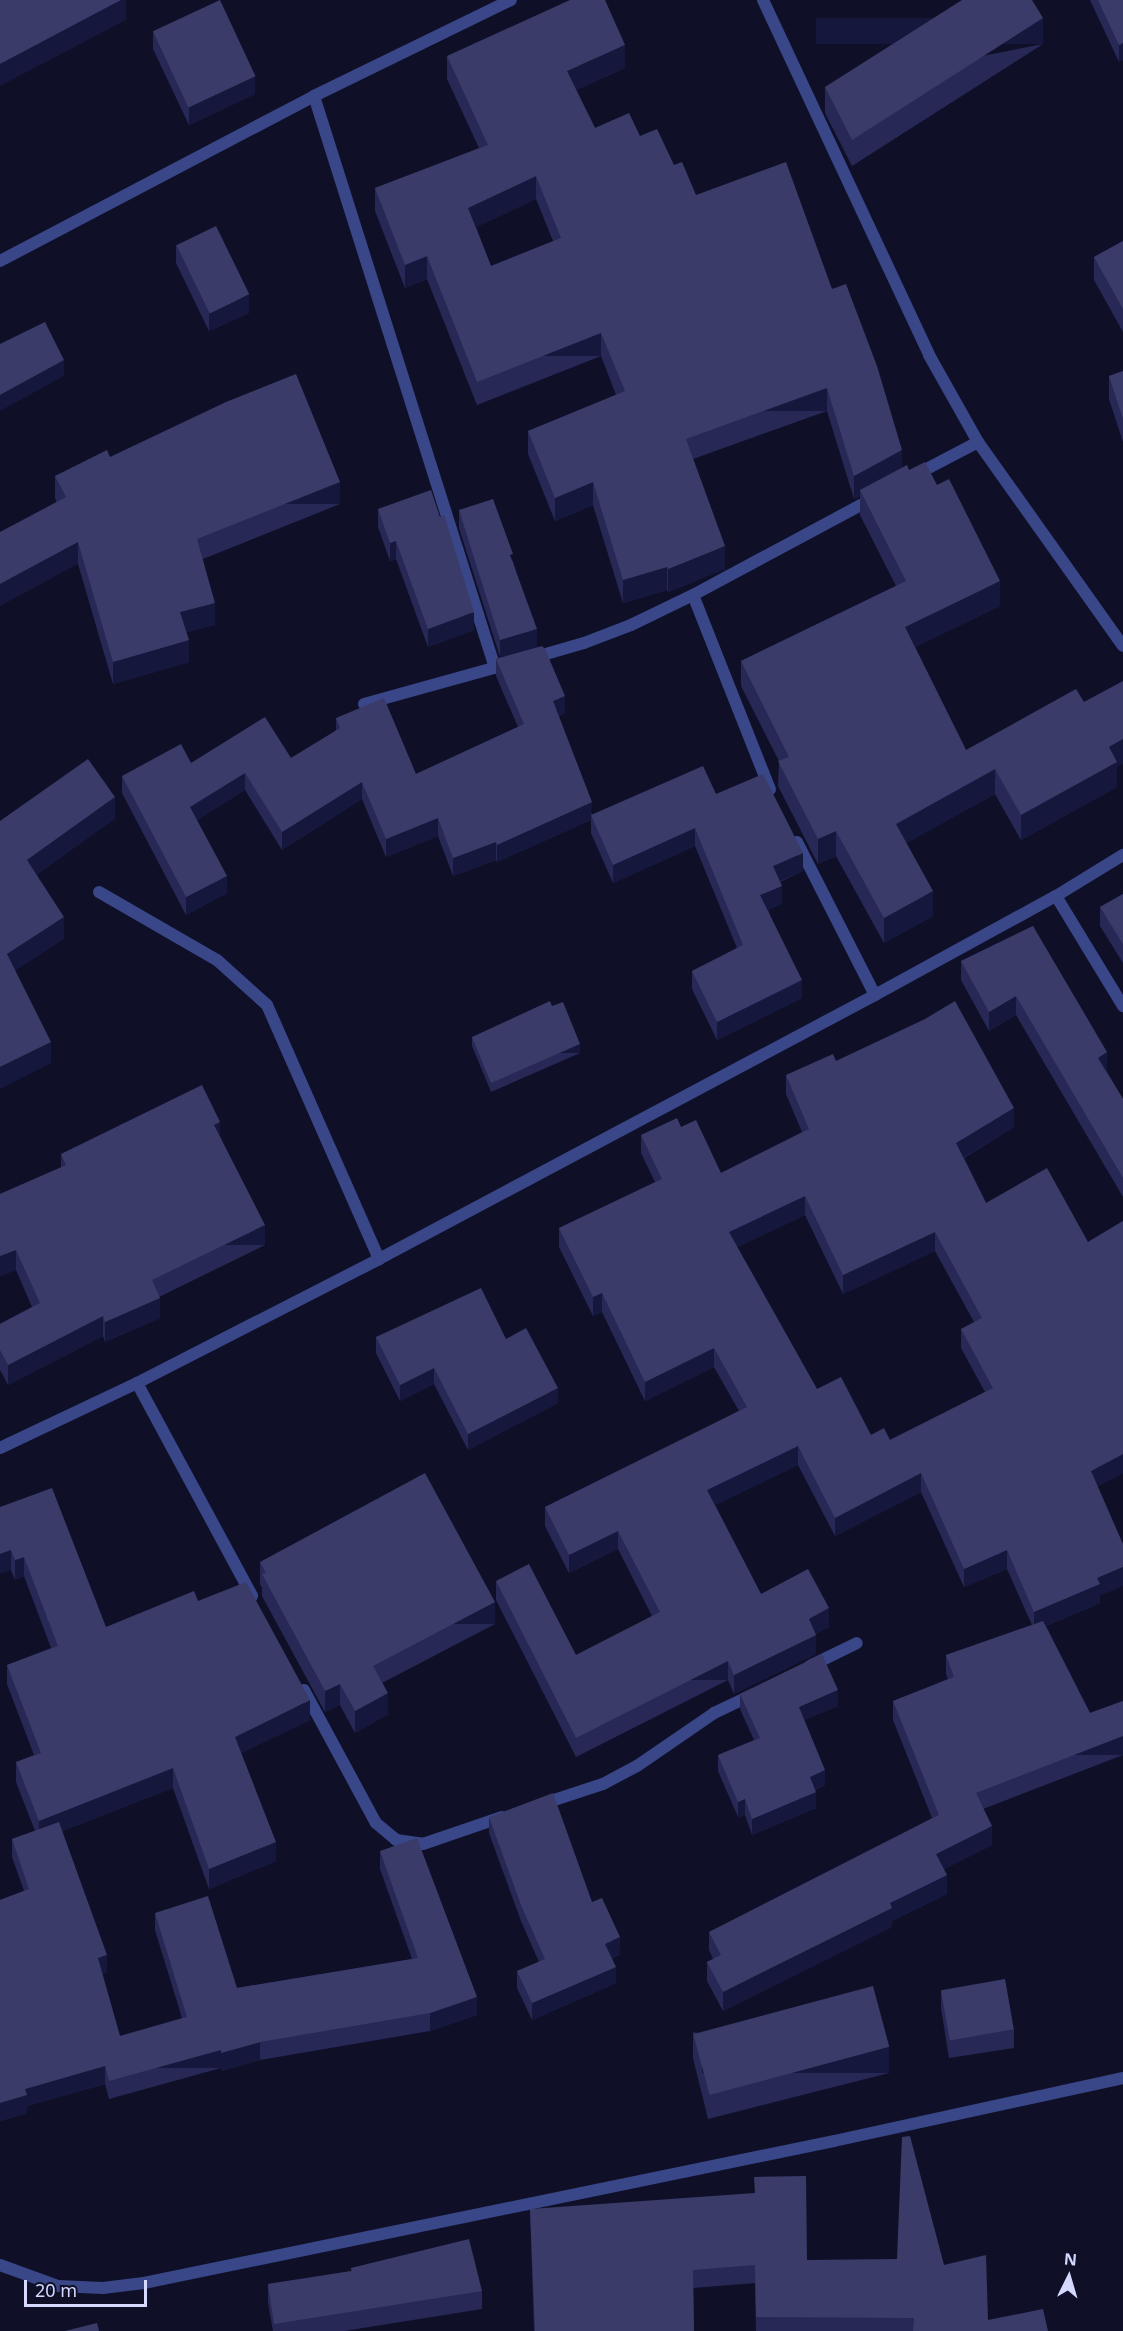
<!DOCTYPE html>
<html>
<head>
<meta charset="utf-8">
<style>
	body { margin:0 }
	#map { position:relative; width:1123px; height:2331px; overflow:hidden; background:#0f1028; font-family:"Noto Sans",sans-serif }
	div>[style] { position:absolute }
	.minor>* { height:12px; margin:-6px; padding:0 6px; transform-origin:6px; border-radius:6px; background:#394688 }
	.wall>* { inset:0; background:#272856 }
	.shaded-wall>* { inset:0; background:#16173c; transform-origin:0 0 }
	.building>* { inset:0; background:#3a3b68; transform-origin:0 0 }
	span { translate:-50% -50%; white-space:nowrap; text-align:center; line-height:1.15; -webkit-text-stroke:6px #0f1028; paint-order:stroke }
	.north { position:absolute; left:1039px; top:2247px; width:60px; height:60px; -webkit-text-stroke:4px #0f1028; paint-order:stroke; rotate:5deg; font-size:16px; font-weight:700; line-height:24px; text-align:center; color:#d5d9ff }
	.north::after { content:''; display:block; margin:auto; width:21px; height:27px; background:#d5d9ff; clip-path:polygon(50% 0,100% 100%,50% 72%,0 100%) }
	.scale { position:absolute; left:24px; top:2280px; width:123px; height:27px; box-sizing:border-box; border:3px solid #d5d9ff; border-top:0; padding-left:8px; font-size:18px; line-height:21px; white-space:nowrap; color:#d5d9ff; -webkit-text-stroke:4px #0f1028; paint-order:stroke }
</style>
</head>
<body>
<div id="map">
	<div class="minor">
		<i style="left:763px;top:0;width:392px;rotate:64.9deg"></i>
		<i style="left:929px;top:355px;width:100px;rotate:60.6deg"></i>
		<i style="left:978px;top:442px;width:250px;rotate:54.6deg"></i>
		<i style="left:314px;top:96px;width:600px;rotate:72.44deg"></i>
		<i style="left:0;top:261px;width:355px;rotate:-27.7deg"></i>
		<i style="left:314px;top:96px;width:219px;rotate:-26deg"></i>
		<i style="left:915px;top:475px;width:71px;rotate:-27.6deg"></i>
		<i style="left:693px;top:595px;width:209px;rotate:68.4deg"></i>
		<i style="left:532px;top:658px;width:54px;rotate:-16.1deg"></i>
		<i style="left:584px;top:643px;width:50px;rotate:-21deg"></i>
		<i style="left:631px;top:625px;width:69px;rotate:-25.8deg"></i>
		<i style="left:693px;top:595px;width:205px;rotate:-28.2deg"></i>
		<i style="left:364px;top:704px;width:154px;rotate:-15.5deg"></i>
		<i style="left:797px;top:842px;width:172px;rotate:63deg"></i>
		<i style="left:99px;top:892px;width:136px;rotate:30deg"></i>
		<i style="left:217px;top:960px;width:67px;rotate:42deg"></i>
		<i style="left:267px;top:1005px;width:278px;rotate:66.2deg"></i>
		<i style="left:1056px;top:896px;width:129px;rotate:58.7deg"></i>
		<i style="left:137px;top:1383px;width:242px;rotate:61.6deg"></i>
		<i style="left:0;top:1448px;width:152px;rotate:-25.4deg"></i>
		<i style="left:137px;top:1383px;width:272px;rotate:-27.1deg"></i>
		<i style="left:379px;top:1259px;width:562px;rotate:-28.02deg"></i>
		<i style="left:875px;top:995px;width:206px;rotate:-28.7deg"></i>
		<i style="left:1056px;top:896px;width:79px;rotate:-31.5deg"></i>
		<i style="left:810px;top:1666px;width:52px;rotate:-26.1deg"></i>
		<i style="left:304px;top:1690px;width:151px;rotate:61.6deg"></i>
		<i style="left:376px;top:1823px;width:26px;rotate:40deg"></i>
		<i style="left:396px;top:1840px;width:27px;rotate:8deg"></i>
		<i style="left:423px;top:1844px;width:83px;rotate:-18.9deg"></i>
		<i style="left:542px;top:1804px;width:64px;rotate:-18.2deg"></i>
		<i style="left:603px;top:1784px;width:38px;rotate:-28deg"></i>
		<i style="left:637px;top:1766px;width:93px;rotate:-34.5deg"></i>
		<i style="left:714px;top:1713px;width:44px;rotate:-25.4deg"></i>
		<i style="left:0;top:2265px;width:62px;rotate:19.9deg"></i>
		<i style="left:58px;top:2286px;width:45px;rotate:2.5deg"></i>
		<i style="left:103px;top:2288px;width:41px;rotate:-7deg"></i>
		<i style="left:144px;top:2283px;width:704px;rotate:-11.63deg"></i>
		<i style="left:834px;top:2141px;width:296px;rotate:-12.3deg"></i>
	</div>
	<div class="wall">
		<i style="clip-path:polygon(1090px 0,1123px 0,1123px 60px,1119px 62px)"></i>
		<i style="clip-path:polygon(153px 31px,255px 94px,189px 125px,153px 49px)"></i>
		<i style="clip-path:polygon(1043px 44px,852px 166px,825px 113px,825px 87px)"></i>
		<i style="clip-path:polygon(evenodd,447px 56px,625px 68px,576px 90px,595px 128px,640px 136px,674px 165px,696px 195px,832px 289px,902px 467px,909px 470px,937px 485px,1000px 606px,915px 647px,966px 750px,1117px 767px,1117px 787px,1021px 840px,995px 794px,906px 843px,933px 916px,884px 943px,836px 856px,818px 864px,778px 786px,779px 761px,741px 686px,741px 661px,896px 586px,860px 515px,860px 496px,854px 499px,827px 411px,693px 459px,725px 569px,668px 592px,667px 590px,623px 603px,593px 505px,555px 521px,528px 454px,528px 431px,616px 395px,601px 356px,477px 405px,427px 279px,405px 288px,375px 211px,375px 188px,479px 148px,447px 79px,447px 56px,536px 199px,553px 241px,491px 266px,476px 227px,536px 199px)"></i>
		<i style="clip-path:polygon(1123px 241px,1123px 332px,1094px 280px,1094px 257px)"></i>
		<i style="clip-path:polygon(176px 245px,249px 313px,209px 331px,176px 263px)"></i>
		<i style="clip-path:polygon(1123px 371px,1123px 442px,1109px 399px,1109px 376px)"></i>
		<i style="clip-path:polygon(110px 457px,340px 504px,203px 559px,215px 625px,186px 632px,189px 662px,113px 684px,78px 564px,55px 498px,55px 476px)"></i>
		<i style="clip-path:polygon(378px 509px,474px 630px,428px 647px,396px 559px,390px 561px,378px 527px)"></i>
		<i style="clip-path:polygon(459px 510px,513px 561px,537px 647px,565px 713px,559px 716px,592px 815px,716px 794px,803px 871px,780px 882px,782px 904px,768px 910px,802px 998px,717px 1040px,692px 989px,692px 971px,737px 948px,695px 846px,613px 883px,591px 833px,591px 820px,497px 862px,496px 860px,453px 876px,438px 836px,386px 857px,362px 799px,282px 850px,245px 790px,197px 820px,227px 893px,186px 915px,122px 793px,122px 776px,191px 763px,291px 758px,336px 731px,336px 718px,416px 774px,518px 727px,496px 676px,496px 659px,500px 657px,459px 528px)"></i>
		<i style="clip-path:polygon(1123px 894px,1123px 963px,1100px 926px,1100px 907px)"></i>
		<i style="clip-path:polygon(1033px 926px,1107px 1071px,1107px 1072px,1123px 1099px,1123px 1197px,1016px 1015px,989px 1031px,961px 980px,961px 961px)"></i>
		<i style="clip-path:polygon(472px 1037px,580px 1053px,491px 1092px,472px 1046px)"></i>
		<i style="clip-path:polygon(evenodd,836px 1061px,1014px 1127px,964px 1158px,986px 1203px,1088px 1242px,1123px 1221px,1123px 1473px,1098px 1486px,1100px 1603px,1046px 1626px,1090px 1713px,1123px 1701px,1123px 1755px,983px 1809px,992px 1845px,944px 1869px,947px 1894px,892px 1921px,892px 1927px,723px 2011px,707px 1981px,707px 1962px,713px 1959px,709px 1950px,709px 1932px,932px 1818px,893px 1720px,893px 1701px,948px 1679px,946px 1674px,946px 1655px,1032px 1625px,1007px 1569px,964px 1587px,921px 1492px,835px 1536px,798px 1465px,715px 1505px,761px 1594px,829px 1627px,815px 1634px,816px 1654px,734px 1694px,728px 1680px,576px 1757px,496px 1600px,496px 1581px,576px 1655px,652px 1616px,618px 1549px,569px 1573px,545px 1526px,545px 1507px,739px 1411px,714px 1367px,645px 1401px,602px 1312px,593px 1316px,559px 1247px,559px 1228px,655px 1182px,641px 1153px,641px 1135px,681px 1127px,721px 1173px,802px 1132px,786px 1094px,786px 1075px,836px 1061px,805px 1215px,843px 1294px,935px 1251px,974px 1322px,961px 1329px,961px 1348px,985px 1392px,890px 1440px,871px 1435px,817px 1389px,737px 1247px,805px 1215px)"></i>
		<i style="clip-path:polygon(220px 1136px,265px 1245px,159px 1297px,160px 1318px,105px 1342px,103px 1336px,8px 1385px,0 1370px,0 1324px,32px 1307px,16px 1270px,0 1276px,0 1194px,61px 1168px,61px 1154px)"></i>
		<i style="clip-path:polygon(376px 1337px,506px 1339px,558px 1403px,468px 1450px,434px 1384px,400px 1401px,376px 1353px)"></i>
		<i style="clip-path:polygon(0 1507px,106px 1627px,198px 1601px,310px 1720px,241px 1753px,276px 1861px,209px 1889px,173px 1788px,62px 1831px,107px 1972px,102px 1974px,120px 2036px,182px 2018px,155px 1930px,155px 1913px,237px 1988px,412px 1959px,380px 1869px,380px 1851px,477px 2015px,430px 2031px,260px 2060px,221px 2071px,221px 2068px,109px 2099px,105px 2084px,27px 2106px,27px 2113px,0 2121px,0 1900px,24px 1891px,12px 1857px,12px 1839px,35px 1831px,16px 1782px,16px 1762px,34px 1755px,7px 1684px,7px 1665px,51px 1648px,24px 1576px,15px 1580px,11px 1570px)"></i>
		<i style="clip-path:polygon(260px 1562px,495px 1624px,382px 1683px,388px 1714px,355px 1733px,340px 1705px,325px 1712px,262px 1596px,262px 1588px,260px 1584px)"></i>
		<i style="clip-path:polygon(740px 1694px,838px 1706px,804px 1720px,825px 1785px,815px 1790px,816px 1808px,752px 1835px,745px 1815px,738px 1817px,718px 1771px,718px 1755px,754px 1740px,740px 1709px)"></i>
		<i style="clip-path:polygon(489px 1817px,592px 1902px,620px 1954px,612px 1958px,616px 1983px,532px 2020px,517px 1988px,517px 1971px,539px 1962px,521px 1921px,489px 1833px)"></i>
		<i style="clip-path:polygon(941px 1990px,1014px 2029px,1014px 2048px,949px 2058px,941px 2008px)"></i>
		<i style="clip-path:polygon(693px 2032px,889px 2073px,708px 2119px,693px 2058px)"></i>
		<i style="clip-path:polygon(530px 2209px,807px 2260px,944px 2265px,988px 2320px,1048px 2331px,756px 2331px,755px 2283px,693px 2288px,694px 2331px,534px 2331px)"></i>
		<i style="clip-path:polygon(351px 2268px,482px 2291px,482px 2309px,344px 2331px,273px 2331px,268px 2303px,268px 2284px,351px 2271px)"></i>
	</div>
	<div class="shaded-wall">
		<i style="clip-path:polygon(121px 0,126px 0,126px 20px,0 86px,0 64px)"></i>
		<i style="left:1043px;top:18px;width:26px;height:227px;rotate:90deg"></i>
		<i style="clip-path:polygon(1123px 43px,1123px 60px,1119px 62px,1119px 45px)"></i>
		<i style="clip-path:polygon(625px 45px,625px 68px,567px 94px,567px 71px)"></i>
		<i style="clip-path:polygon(255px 76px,255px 94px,189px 125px,189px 107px)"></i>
		<i style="clip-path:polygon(536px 176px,536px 199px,468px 231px,468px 208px)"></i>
		<i style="clip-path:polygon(427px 256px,427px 279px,405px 288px,405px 265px)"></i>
		<i style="clip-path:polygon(249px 295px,249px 313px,209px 331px,209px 313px)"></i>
		<i style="left:601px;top:333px;width:23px;height:133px;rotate:90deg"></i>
		<i style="clip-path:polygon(64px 360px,64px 376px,0 411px,0 395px)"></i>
		<i style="left:827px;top:388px;width:23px;height:150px;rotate:90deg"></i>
		<i style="clip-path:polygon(902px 450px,902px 473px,860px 490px,860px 496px,854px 499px,854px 476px)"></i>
		<i style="left:340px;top:482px;width:22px;height:154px;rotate:90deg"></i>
		<i style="clip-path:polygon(593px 482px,593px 505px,555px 521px,555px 498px)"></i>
		<i style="clip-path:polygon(396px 541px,396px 559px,390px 561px,390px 543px)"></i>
		<i style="clip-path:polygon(78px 542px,78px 564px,0 606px,0 584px)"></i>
		<i style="clip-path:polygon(725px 546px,725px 569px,668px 592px,668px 569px)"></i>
		<i style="clip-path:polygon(667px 567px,667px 590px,623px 603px,623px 580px)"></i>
		<i style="clip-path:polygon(1000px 581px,1000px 606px,905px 652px,905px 627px)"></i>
		<i style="clip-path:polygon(215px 603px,215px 625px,180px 634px,180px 612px)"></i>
		<i style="clip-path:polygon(474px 612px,474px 630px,428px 647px,428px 629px)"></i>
		<i style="clip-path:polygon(537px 629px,537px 648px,500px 658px,500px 640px)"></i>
		<i style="clip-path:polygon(189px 640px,189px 662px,113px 684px,113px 662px)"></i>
		<i style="clip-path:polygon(565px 696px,565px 713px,553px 718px,553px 701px)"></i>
		<i style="clip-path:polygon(1123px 739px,1123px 764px,1117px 767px,1117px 787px,1021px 840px,1021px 815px,1109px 747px)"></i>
		<i style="clip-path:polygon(995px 769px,995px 794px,896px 849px,896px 824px)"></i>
		<i style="clip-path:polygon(245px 773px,245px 790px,190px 825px,190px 807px)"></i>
		<i style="clip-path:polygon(362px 782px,362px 799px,282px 850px,282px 832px)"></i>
		<i style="clip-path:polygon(115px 797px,115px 819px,27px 882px,27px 860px)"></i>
		<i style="clip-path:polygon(592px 802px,591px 820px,497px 862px,497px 845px)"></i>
		<i style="clip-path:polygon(438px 818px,438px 836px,386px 857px,386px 839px)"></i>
		<i style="clip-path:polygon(695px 828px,695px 846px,613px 883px,613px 865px)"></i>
		<i style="clip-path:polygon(836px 831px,836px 856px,818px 864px,818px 839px)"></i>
		<i style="clip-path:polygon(496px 842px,496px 860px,453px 876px,453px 858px)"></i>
		<i style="clip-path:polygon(803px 853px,803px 871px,773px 884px,773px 866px)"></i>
		<i style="clip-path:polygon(227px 876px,227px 893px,186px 915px,186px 897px)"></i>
		<i style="clip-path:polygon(782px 886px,782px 904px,760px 913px,760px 895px)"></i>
		<i style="clip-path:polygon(933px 891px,933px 916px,884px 943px,884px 918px)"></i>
		<i style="clip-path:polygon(64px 917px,64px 939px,7px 976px,7px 954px)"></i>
		<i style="clip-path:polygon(802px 980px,802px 998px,717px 1040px,717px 1022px)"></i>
		<i style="clip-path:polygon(1016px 996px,1016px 1015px,989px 1031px,989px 1012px)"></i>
		<i style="clip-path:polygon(51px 1042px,51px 1063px,0 1089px,0 1067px)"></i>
		<i style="left:580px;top:1044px;width:9px;height:97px;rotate:90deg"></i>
		<i style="clip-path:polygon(1107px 1052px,1107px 1071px,1098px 1077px,1098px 1058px)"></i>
		<i style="clip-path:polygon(1014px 1108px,1014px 1127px,956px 1162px,956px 1143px)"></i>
		<i style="clip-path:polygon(220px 1122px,220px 1142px,214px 1125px)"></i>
		<i style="clip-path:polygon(805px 1196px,805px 1215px,729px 1251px,729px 1232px)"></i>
		<i style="left:265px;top:1225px;width:20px;height:126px;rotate:90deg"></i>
		<i style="clip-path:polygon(935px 1232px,935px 1251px,843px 1294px,843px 1275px)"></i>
		<i style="clip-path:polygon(16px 1250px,16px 1270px,0 1276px,0 1256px)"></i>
		<i style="clip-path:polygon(602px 1293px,602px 1312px,593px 1316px,593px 1297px)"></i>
		<i style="clip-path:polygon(160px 1298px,160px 1318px,105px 1342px,105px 1322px)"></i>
		<i style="clip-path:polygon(103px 1316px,103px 1336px,8px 1385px,8px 1365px)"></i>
		<i style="clip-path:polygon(714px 1348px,714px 1367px,645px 1401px,645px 1382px)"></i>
		<i style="clip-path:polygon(434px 1368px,434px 1384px,400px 1401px,400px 1385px)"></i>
		<i style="clip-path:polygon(558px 1388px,558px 1403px,468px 1450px,468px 1434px)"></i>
		<i style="clip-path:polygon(798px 1446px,798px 1465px,707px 1509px,707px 1490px)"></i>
		<i style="clip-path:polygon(1123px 1454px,1123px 1473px,1091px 1490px,1091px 1471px)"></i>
		<i style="clip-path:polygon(921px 1473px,921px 1492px,835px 1536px,835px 1518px)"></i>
		<i style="clip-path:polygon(618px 1531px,618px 1549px,569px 1573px,569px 1555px)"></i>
		<i style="clip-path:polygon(11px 1550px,11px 1570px,0 1574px,0 1554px)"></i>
		<i style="clip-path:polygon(1007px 1550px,1007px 1569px,964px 1587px,964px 1569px)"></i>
		<i style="clip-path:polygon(24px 1557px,24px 1576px,15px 1580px,15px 1560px)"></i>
		<i style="clip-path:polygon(1123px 1567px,1123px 1586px,1100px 1596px,1100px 1603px,1034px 1631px,1034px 1612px,1097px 1578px)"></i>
		<i style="left:495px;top:1602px;width:22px;height:138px;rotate:90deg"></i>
		<i style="clip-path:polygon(829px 1608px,829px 1627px,809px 1638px,809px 1619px)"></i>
		<i style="clip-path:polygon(816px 1635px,816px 1654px,734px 1694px,734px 1675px)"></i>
		<i style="left:728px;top:1661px;width:19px;height:170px;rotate:90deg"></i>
		<i style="clip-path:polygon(340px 1684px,340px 1705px,325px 1712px,325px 1691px)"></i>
		<i style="clip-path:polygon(838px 1690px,838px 1706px,799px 1722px,799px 1707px)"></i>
		<i style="clip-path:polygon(388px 1693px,388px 1714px,355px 1733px,355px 1711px)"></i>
		<i style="clip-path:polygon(310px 1700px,310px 1720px,235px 1756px,235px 1737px)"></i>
		<i style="left:1123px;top:1736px;width:19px;height:158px;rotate:90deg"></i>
		<i style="clip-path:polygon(173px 1768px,173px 1788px,39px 1840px,39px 1821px)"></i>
		<i style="clip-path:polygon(825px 1770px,825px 1785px,810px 1792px,810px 1777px)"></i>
		<i style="clip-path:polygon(816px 1792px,816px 1808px,752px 1835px,752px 1819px)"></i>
		<i style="clip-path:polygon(745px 1799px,745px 1815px,738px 1817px,738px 1802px)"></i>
		<i style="clip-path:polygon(992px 1826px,992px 1845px,936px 1873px,936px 1854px)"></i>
		<i style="clip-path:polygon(276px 1842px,276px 1861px,209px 1889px,209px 1869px)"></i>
		<i style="clip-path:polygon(947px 1875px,947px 1894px,892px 1921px,892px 1927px,723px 2011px,723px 1992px,890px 1903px)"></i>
		<i style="clip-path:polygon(620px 1937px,620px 1954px,605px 1960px,605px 1944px)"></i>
		<i style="clip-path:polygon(107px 1955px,107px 1972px,98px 1975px,98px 1958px)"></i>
		<i style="clip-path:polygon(616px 1967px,616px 1983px,532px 2020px,532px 2003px)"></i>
		<i style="clip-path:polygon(477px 1997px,477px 2015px,430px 2031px,430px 2013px)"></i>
		<i style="clip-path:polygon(260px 2042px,260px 2060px,221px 2071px,221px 2053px)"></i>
		<i style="left:889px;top:2047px;width:26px;height:187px;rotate:90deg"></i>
		<i style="left:221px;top:2050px;width:18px;height:116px;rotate:90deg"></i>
		<i style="clip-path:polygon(105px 2066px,105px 2084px,27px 2106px,27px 2113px,0 2121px,0 2103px,25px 2089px)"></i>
	</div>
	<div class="building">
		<i style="clip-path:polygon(0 0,121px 0,0 64px)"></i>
		<i style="left:220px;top:0;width:84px;height:74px;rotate:65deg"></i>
		<i style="clip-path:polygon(evenodd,570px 0,605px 0,625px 45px,567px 71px,595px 128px,629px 113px,640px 136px,657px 129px,674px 165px,682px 162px,696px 195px,786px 162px,832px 289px,846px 284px,877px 366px,902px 450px,854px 476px,827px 388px,686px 439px,725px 546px,668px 569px,667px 567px,623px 580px,593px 482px,555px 498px,528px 431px,625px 391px,601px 333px,477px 382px,427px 256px,405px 265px,375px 188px,488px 145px,447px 56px,570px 0,536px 176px,561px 238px,491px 266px,468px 208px,536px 176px)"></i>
		<i style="clip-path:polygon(962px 0,1032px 0,1043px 18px,852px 140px,825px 87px)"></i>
		<i style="clip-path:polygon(1098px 0,1123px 0,1123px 43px,1119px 45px)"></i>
		<i style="left:216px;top:226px;width:76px;height:44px;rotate:64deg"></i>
		<i style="clip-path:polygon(1123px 241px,1123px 309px,1094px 257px)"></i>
		<i style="clip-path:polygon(45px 322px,64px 360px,0 395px,0 344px)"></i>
		<i style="clip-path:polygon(1123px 371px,1123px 419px,1109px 376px)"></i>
		<i style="clip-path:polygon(296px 374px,340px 482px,197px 539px,215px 603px,180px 612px,189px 640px,113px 662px,78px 542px,0 584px,0 532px,66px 497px,55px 476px,107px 450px,110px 457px,226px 402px)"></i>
		<i style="clip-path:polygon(925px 462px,937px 485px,949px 479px,1000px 581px,905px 627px,966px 750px,1076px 689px,1084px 702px,1123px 681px,1123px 739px,1109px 747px,1117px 762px,1021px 815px,995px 769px,896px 824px,933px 891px,884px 918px,836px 831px,818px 839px,778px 761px,789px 757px,741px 661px,906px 581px,860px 490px,907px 465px,909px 470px)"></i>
		<i style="clip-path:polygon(431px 490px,440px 517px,444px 515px,474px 612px,428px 629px,396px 541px,390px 543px,378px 509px)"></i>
		<i style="clip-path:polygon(493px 499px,513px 554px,510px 555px,537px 629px,500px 640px,459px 510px)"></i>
		<i style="clip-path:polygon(542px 646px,545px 649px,565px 696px,553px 701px,592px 802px,497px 845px,496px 842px,453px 858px,438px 818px,386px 839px,362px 782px,282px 832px,245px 773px,190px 807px,227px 876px,186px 897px,122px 776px,181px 744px,191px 763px,265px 717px,291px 758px,340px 728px,336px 718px,384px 698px,416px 774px,524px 724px,496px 659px)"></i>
		<i style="clip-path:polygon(88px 759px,115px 797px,27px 860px,64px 917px,7px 954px,51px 1042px,0 1067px,0 821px)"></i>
		<i style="clip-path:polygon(703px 766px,716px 794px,763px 774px,803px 853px,773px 866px,782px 886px,760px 895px,802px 980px,717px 1022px,692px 971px,743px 945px,695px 828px,613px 865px,591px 815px)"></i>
		<i style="clip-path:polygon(1123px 894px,1123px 944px,1100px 907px)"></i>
		<i style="clip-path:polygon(1033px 926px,1107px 1052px,1098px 1058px,1123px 1099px,1123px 1178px,1016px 996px,989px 1012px,961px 961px)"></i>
		<i style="clip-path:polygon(550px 1001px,552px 1006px,563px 1002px,580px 1044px,491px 1083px,472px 1037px)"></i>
		<i style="clip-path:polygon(evenodd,955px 1001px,1014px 1108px,956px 1143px,986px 1203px,1047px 1168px,1088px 1242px,1123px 1221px,1123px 1454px,1091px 1471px,1123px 1544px,1123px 1567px,1097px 1578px,1100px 1584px,1034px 1612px,1007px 1550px,964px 1569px,921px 1473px,835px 1518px,798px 1446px,707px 1490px,761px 1594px,808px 1569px,829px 1608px,809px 1619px,816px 1635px,734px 1675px,728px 1661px,576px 1738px,496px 1581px,529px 1564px,576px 1655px,660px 1612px,618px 1531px,569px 1555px,545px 1507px,747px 1407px,714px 1348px,645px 1382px,602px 1293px,593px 1297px,559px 1228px,662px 1179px,641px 1135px,677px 1118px,681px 1127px,696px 1120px,721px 1173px,809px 1129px,786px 1075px,833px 1054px,836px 1061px,925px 1019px,955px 1001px,805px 1196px,843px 1275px,935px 1232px,982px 1318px,961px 1329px,993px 1388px,890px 1440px,884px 1428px,871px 1435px,841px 1377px,817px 1389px,729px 1232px,805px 1196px)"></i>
		<i style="clip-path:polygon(202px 1085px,220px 1122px,214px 1125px,265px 1225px,152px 1280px,160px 1298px,105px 1322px,103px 1316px,8px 1365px,0 1350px,0 1324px,40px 1303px,16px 1250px,0 1256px,0 1194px,66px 1165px,61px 1154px)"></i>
		<i style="clip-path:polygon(481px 1288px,506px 1339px,526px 1328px,558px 1388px,468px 1434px,434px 1368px,400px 1385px,376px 1337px)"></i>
		<i style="clip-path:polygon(425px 1473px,495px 1602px,373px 1666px,388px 1693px,355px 1711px,340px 1684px,325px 1691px,262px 1574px,266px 1573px,260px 1562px)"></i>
		<i style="clip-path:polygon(52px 1488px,106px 1627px,194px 1591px,198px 1601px,246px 1582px,310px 1700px,235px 1737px,276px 1842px,209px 1869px,173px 1768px,39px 1821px,16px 1762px,41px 1753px,7px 1665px,58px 1646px,24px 1557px,15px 1560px,11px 1550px,0 1554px,0 1507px)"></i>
		<i style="clip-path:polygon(1043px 1621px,1090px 1713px,1123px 1701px,1123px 1736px,976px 1793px,992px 1826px,936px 1854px,947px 1875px,890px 1903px,892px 1908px,723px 1992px,707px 1962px,721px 1955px,709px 1932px,939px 1815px,893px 1701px,954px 1677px,946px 1655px)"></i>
		<i style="clip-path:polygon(822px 1654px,838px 1690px,799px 1707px,825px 1770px,810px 1777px,816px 1792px,752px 1819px,745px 1799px,738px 1802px,718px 1755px,760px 1738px,740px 1694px)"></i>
		<i style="clip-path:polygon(553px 1793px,592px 1902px,602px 1898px,620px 1937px,605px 1944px,616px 1967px,532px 2003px,517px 1971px,545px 1959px,521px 1905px,489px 1817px)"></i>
		<i style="clip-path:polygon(59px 1822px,107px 1955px,98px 1958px,120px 2036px,187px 2017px,155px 1913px,208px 1896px,237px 1988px,418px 1958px,380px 1851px,417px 1838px,477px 1997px,430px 2013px,260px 2042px,221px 2053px,221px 2050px,109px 2081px,105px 2066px,25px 2089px,27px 2095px,0 2103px,0 1900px,29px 1889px,12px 1839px)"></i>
		<i style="left:1005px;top:1979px;width:51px;height:65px;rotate:80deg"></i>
		<i style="left:873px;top:1986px;width:63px;height:186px;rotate:75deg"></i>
		<i style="clip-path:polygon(910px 2136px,944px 2265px,986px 2255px,988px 2320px,1043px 2309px,1048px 2331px,913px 2331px,914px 2318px,756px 2317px,755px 2265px,693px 2270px,694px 2331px,535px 2331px,530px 2209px,755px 2193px,754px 2177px,806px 2176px,807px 2260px,897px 2259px,902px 2137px)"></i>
		<i style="clip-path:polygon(469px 2239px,482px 2291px,274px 2324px,268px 2284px,352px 2271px,351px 2268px)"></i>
		<i style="clip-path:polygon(97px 2323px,99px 2331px,65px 2331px)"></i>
	</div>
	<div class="north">N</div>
	<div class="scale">20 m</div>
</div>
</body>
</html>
